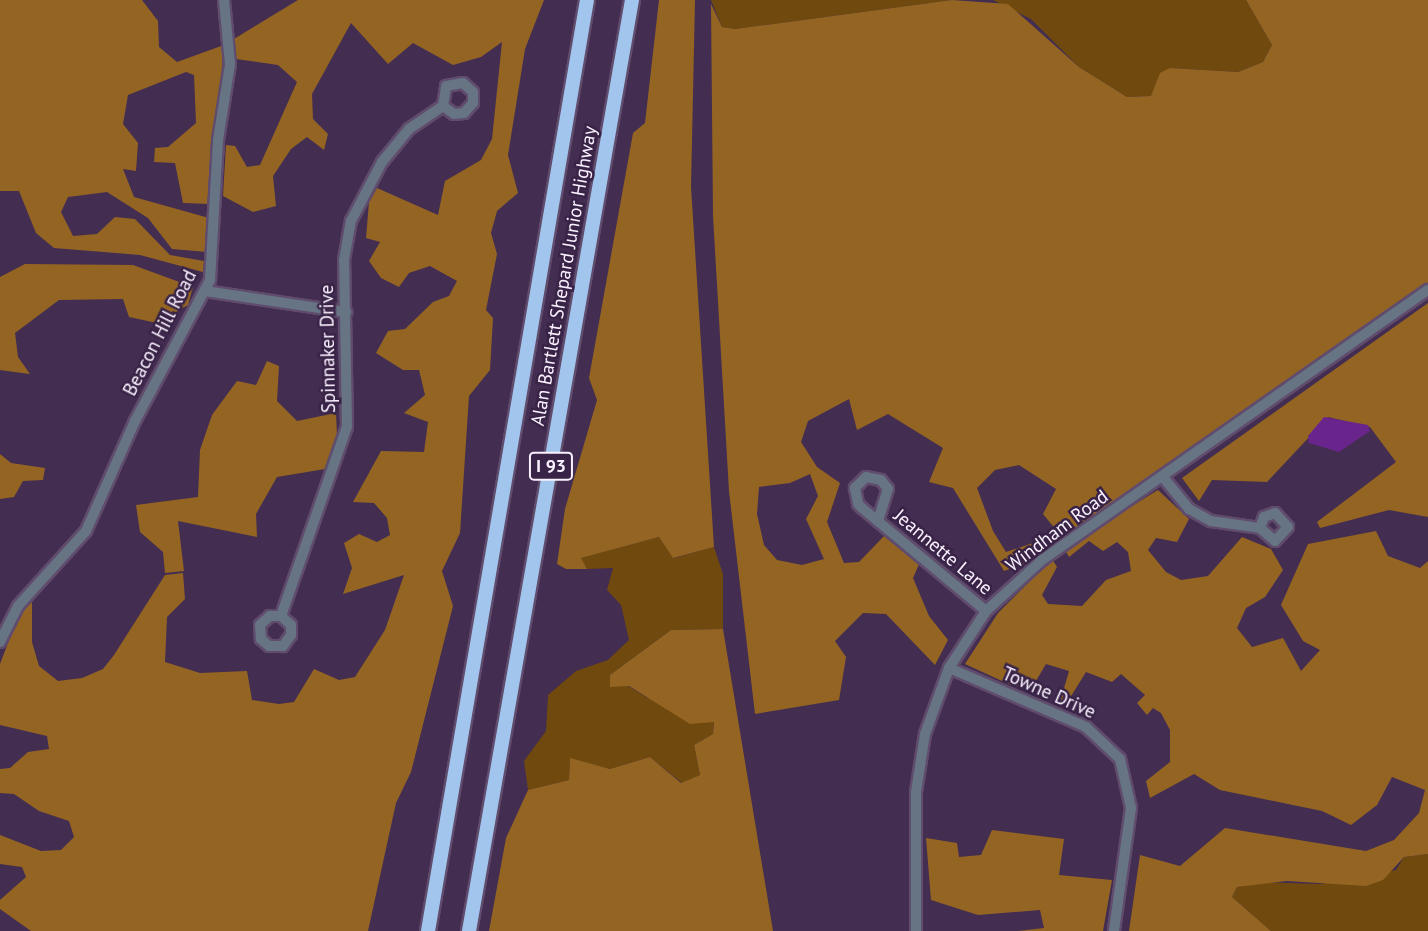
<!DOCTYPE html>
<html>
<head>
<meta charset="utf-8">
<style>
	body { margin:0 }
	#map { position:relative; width:1428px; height:931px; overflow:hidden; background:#432d51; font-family:"PT Sans",sans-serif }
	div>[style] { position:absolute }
	.green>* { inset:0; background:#6f490e }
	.forest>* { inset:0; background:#946522 }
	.water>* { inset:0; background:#6a258d }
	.roads { filter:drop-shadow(2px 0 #604c6d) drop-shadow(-2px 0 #604c6d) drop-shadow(0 2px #604c6d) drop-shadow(0 -2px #604c6d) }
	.minor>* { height:10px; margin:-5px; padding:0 5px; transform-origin:5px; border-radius:5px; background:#667484 }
	.highway>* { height:14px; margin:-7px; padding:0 7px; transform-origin:7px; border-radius:7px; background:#a2c5ed }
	span { translate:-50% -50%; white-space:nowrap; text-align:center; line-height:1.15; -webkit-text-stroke:5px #392346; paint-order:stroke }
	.shield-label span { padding:2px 5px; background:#392346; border:2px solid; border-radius:5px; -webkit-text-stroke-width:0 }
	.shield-label { font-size:18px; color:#f9f1ff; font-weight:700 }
	.street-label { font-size:19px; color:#f9f1ff }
</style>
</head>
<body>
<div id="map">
	<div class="green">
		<i style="clip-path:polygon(711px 0,952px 0,735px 29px,722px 27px)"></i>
		<i style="clip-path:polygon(993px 0,1246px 0,1272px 45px,1263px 62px,1238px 72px,1170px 68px,1151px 96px,1127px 97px,1079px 67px,1031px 19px)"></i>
		<i style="clip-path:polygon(659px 537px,674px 558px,714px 547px,723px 574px,723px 629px,671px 630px,610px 675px,646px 697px,714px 722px,713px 734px,694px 745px,700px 775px,682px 783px,650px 757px,610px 769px,570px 759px,569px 780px,528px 790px,524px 761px,546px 731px,548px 695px,576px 671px,608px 660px,629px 640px,621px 605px,607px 590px,613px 568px,587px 569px,580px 558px)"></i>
		<i style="clip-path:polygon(1428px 854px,1428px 931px,1271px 931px,1232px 897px,1237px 887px,1255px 882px,1321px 884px,1396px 870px,1404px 857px)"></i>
	</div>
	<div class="forest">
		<i style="clip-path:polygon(0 0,142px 0,158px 21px,159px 47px,177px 62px,224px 45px,210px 204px,183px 203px,175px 163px,154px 162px,155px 148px,168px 147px,196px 123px,194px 75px,186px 72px,128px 95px,123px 124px,138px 143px,136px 171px,123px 169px,134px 197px,209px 218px,207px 252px,172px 249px,148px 218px,107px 192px,68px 197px,61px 212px,73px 236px,97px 234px,115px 217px,135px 219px,170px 255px,204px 261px,203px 272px,140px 255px,54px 248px,36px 233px,19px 191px,0 191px)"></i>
		<i style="clip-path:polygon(298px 0,544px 0,525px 49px,508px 155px,518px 193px,497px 211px,491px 233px,497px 254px,486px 310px,493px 318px,490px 370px,469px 396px,460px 533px,442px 571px,453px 606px,411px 772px,396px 803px,368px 931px,31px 931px,0 909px,0 900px,26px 877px,22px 867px,0 864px,0 835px,41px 851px,61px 850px,74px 837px,69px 821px,39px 811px,14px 794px,0 793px,0 769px,10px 768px,28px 752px,49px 749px,47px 736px,0 725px,0 664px,21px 609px,32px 602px,32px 642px,39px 666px,58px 681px,82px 678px,103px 669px,114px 655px,165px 575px,183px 573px,185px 599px,167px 617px,165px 662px,200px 673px,247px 671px,252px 700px,279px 704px,294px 702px,314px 669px,339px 680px,355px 677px,385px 630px,404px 575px,343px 594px,352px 568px,344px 543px,359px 534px,377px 542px,390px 535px,387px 518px,374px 503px,353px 502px,381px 451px,424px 452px,428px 422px,404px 413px,425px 395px,419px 370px,403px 370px,376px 353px,388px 331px,405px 329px,433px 302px,449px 296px,457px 281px,430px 266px,409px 273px,399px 287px,381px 278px,369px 261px,380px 242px,366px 238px,369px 202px,377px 188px,438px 215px,445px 181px,481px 160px,492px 139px,502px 42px,481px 57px,453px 65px,413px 43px,388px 64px,351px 23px,312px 94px,313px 119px,328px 134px,324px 150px,307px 137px,291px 149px,273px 176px,276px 206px,253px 212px,223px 196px,226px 145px,235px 146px,247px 167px,260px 165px,297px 82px,278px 65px,236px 59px,234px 39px)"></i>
		<i style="clip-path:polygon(659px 0,695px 0,691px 187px,714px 547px,673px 558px,659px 537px,581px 558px,587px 569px,566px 569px,557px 564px,565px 509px,597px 400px,589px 378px,633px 133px,645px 123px)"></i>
		<i style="clip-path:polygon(evenodd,952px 0,1008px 4px,1079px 67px,1127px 97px,1151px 96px,1160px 73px,1170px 68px,1238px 72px,1263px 62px,1272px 45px,1246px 0,1428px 0,1428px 284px,1075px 529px,1057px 531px,1043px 514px,1056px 489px,1019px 465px,995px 470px,977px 488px,993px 531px,1006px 552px,1033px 543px,1035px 560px,1004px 571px,953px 488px,929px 482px,943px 448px,888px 414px,857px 430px,849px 399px,808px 421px,801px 442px,817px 467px,840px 483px,827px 522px,844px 563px,859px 562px,886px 534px,920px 562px,913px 578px,929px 616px,948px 640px,935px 665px,886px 614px,863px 613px,835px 641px,846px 657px,839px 700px,755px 714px,729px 491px,713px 216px,711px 4px,722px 27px,735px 29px,952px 0,810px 474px,818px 496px,806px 519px,824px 559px,802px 565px,777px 560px,764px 545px,757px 514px,759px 487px,790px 483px,810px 474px)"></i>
		<i style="clip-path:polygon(25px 264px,133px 265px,193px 287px,188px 305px,157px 323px,129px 317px,123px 299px,59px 300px,15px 333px,18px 357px,30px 374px,0 370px,0 277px)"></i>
		<i style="clip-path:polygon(1428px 303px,1428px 517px,1389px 510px,1320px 528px,1317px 522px,1396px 462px,1370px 427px,1328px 417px,1267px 482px,1212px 480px,1199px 501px,1182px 478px)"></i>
		<i style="clip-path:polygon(267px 361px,279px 366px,277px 401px,297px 421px,336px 413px,337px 436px,325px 469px,277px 477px,256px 514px,257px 537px,178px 521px,184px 571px,165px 573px,163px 552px,140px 532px,136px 505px,198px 497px,200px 450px,212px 415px,237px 381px,256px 385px)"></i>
		<i style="clip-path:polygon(0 454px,11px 463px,45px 468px,43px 480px,23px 481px,14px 497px,0 499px)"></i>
		<i style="clip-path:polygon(1158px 490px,1189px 519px,1177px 542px,1156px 538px,1148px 550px,1166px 572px,1181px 580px,1208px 576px,1242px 537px,1271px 549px,1283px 570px,1265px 597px,1246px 608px,1237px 628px,1252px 647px,1283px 638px,1301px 671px,1320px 650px,1303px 641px,1281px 605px,1308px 544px,1376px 531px,1388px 556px,1420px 568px,1428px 561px,1428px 854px,1404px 857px,1383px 880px,1366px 886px,1287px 881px,1237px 887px,1232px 897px,1271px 931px,1129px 931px,1140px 855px,1180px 866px,1225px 828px,1366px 851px,1394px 840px,1419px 813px,1425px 790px,1392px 777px,1377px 805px,1351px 825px,1322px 811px,1220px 790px,1194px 774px,1150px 798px,1146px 781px,1170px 762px,1170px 730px,1161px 713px,1153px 708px,1147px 715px,1137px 703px,1145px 695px,1121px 674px,1112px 682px,1086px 672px,1065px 706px,1060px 702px,1069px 671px,1046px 664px,1033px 686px,1013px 686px,965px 664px,998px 613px,1052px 559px,1057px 567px,1042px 595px,1048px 604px,1082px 606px,1106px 580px,1131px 571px,1128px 552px,1117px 542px,1103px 551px,1089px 541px,1069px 557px,1064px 548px)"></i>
		<i style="clip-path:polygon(723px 629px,773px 931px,489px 931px,506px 838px,528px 790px,569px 780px,570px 758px,610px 769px,650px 757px,681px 783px,700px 775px,694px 745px,713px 734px,714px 722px,690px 724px,629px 686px,610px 687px,610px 675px,671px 630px)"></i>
		<i style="clip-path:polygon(992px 830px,1064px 839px,1059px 875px,1112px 880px,1103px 931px,1018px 931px,1044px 928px,1040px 910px,978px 915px,931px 900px,926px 838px,957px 843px,959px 857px,981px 855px)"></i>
	</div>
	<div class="water">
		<i style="clip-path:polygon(1324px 417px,1368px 425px,1370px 431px,1339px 452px,1309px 443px,1308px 436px)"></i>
	</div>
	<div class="roads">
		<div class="minor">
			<i style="left:205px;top:291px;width:143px;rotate:8.5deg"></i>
			<i style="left:1162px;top:476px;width:43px;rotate:50.7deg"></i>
			<i style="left:1189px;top:509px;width:25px;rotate:29deg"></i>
			<i style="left:1211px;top:521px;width:49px;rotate:8.1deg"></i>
			<i style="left:1260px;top:528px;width:12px;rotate:-70deg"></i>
			<i style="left:1264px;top:517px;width:12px;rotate:-20deg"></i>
			<i style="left:1275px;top:513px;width:19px;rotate:47deg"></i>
			<i style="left:1288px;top:527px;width:19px;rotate:133deg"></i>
			<i style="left:1275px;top:541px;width:20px;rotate:-139deg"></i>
			<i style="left:878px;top:521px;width:34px;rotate:-73deg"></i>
			<i style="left:888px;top:489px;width:11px;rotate:-128deg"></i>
			<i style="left:881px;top:480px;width:15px;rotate:-169deg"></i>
			<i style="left:866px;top:477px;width:16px;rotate:135deg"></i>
			<i style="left:855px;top:488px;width:16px;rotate:79deg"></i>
			<i style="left:858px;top:504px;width:6px;rotate:45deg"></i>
			<i style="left:862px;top:508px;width:161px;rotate:39.7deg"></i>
			<i style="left:281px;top:616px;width:13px;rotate:42deg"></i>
			<i style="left:291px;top:625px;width:10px;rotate:90deg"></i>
			<i style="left:291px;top:635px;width:14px;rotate:126deg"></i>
			<i style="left:283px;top:646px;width:14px;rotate:180deg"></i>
			<i style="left:269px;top:646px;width:11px;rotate:-139deg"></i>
			<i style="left:261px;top:639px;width:14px;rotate:-94deg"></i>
			<i style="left:260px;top:625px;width:13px;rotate:-42deg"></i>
			<i style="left:270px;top:616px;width:11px"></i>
			<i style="left:281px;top:616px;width:200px;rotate:-70.8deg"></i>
			<i style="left:347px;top:427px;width:167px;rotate:-91deg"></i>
			<i style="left:344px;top:260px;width:40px;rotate:-80deg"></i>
			<i style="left:351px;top:221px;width:67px;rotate:-62.3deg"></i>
			<i style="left:382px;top:162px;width:43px;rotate:-50.7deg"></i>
			<i style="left:409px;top:129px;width:41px;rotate:-34.1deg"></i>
			<i style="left:443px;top:106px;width:20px;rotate:-81deg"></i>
			<i style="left:446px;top:86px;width:17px;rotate:-10deg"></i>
			<i style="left:463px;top:83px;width:13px;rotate:42deg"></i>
			<i style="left:473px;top:92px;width:11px;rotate:90deg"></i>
			<i style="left:473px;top:103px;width:13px;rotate:132deg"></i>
			<i style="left:464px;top:113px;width:10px;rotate:174deg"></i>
			<i style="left:454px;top:114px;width:14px;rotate:-144deg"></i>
			<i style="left:0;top:642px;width:40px;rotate:-63.4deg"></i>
			<i style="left:18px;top:606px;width:101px;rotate:-47.8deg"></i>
			<i style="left:86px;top:531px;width:120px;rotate:-66deg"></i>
			<i style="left:135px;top:421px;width:160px;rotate:-62deg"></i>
			<i style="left:210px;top:280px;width:140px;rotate:-86.7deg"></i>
			<i style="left:218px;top:140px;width:77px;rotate:-81deg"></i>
			<i style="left:230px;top:64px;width:64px;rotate:-95.4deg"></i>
			<i style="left:949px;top:668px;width:149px;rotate:23.3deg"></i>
			<i style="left:1086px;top:727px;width:47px;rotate:43.3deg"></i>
			<i style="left:1120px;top:759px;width:50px;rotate:77.3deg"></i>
			<i style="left:1131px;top:808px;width:124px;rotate:97.9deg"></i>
			<i style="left:916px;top:931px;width:139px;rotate:-90deg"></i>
			<i style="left:916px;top:792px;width:59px;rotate:-81.2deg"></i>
			<i style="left:925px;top:734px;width:70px;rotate:-70deg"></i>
			<i style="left:949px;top:668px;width:68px;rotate:-57deg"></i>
			<i style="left:986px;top:611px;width:76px;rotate:-42.3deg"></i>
			<i style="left:1042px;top:560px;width:471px;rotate:-35deg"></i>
		</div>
		<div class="highway">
			<i style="left:428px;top:931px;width:944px;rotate:-80.31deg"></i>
			<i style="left:469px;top:931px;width:945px;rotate:-80.07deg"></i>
		</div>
	</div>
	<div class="shield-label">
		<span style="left:551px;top:466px">I 93</span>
	</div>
	<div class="street-label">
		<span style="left:564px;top:276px;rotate:-80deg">Alan Bartlett Shepard Junior Highway</span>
		<span style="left:160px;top:333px;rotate:-63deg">Beacon Hill Road</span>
		<span style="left:328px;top:349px;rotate:-91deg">Spinnaker Drive</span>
		<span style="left:1057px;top:531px;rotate:-37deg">Windham Road</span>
		<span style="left:943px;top:552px;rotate:40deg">Jeannette Lane</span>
		<span style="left:1049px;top:693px;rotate:24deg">Towne Drive</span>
	</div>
</div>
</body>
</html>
